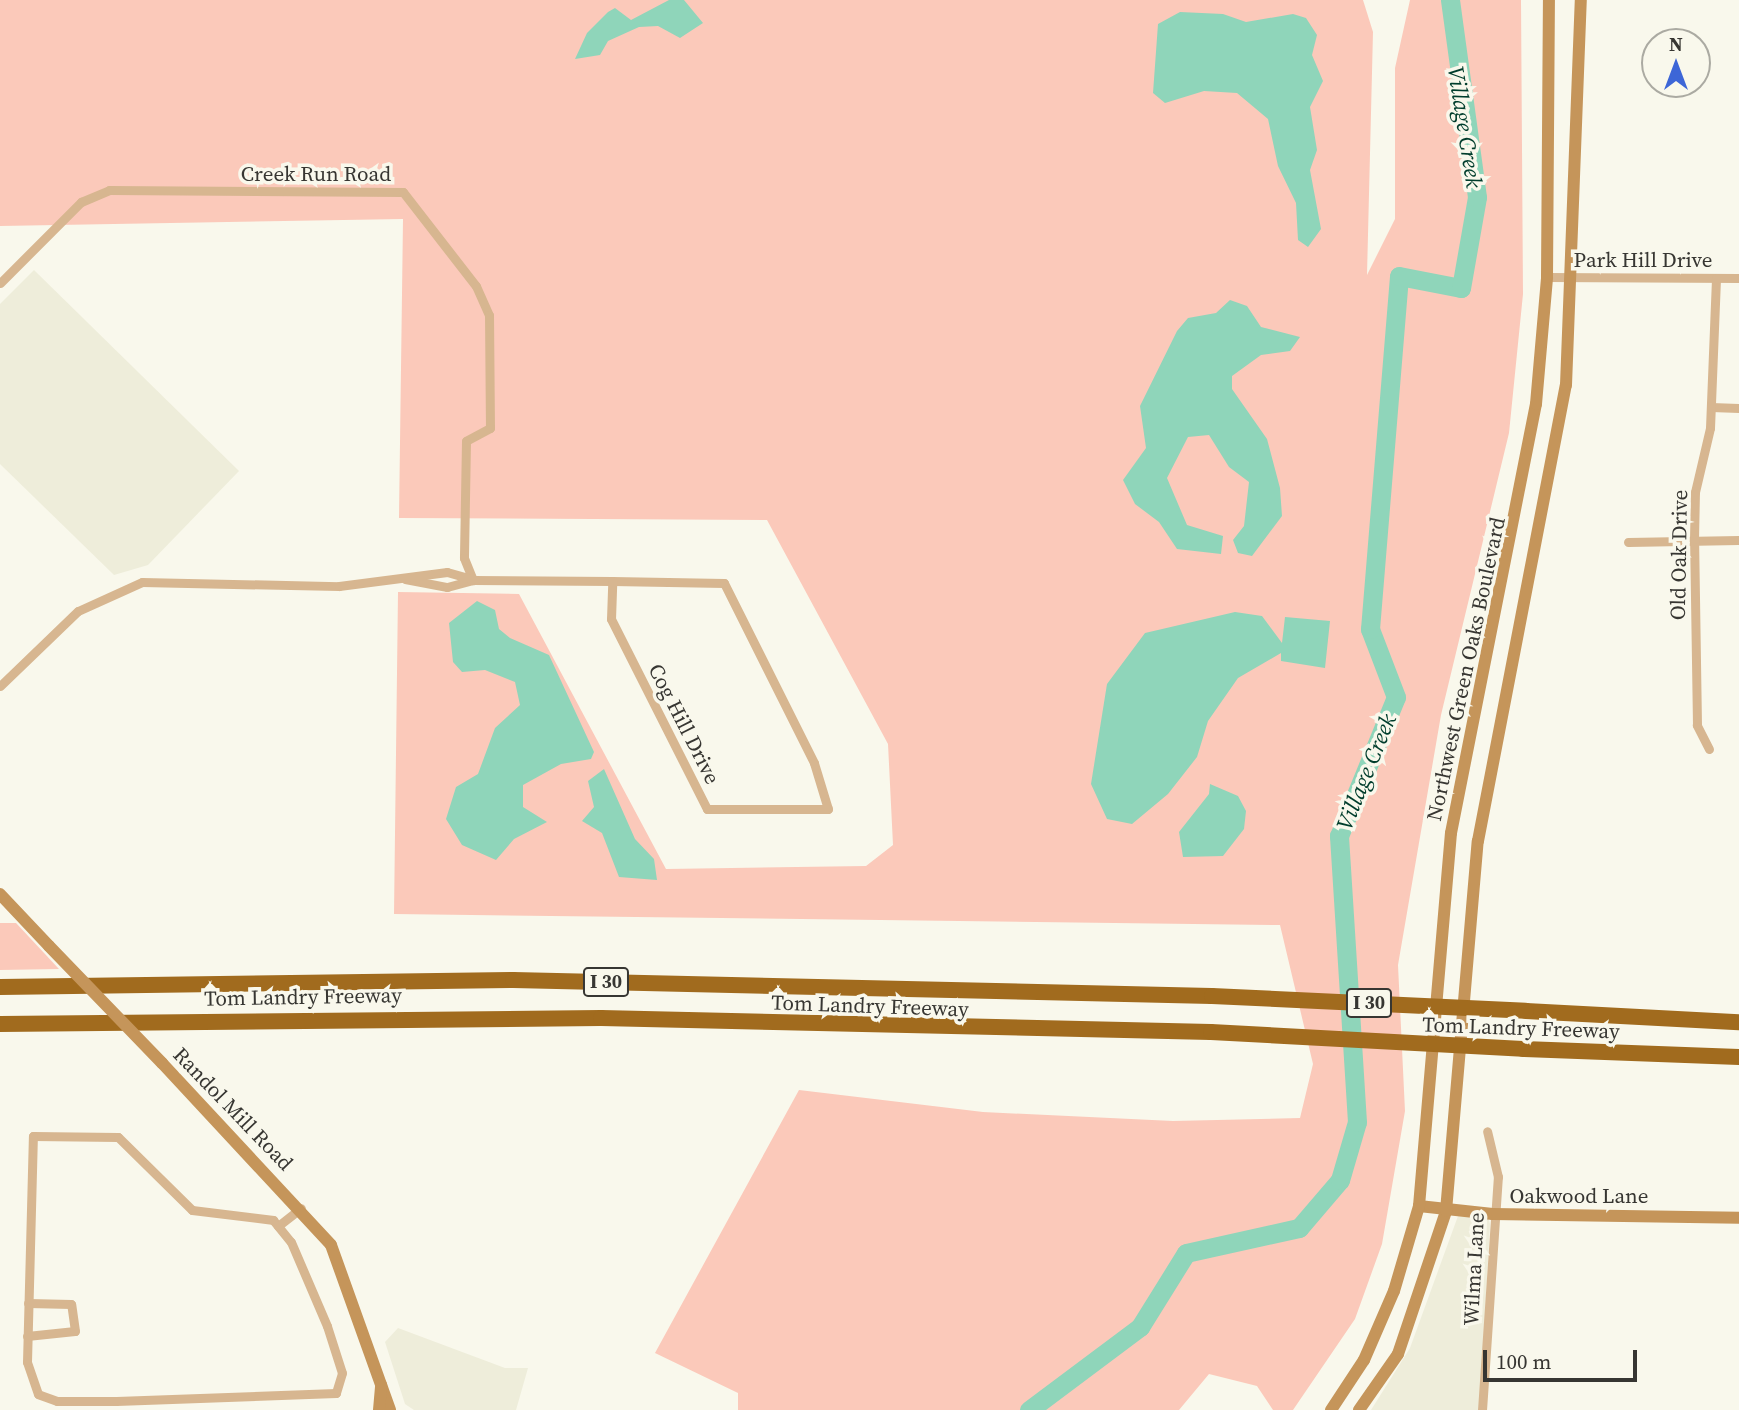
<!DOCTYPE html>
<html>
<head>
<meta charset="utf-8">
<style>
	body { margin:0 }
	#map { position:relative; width:1739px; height:1410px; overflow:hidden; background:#f9f8ec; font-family:"Source Serif 4",serif }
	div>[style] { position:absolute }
	.built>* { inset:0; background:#eeedda }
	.green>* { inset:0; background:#fbc9ba }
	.water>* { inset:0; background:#8fd5ba }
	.river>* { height:19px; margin:-9.5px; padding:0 9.5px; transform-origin:9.5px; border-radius:9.5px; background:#8fd5ba }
	.street>* { height:9px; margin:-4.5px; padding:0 4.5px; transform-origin:4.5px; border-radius:4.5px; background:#d7b690 }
	.secondary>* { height:12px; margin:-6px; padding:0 6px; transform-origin:6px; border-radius:6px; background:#c5955a }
	.highway>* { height:16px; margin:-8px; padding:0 8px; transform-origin:8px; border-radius:8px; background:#a16b1e }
	.secondary-bridge>* { height:12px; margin:-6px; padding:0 6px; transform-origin:6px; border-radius:6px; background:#c5955a }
	.highway-bridge>* { height:16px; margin:-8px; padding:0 8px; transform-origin:8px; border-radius:8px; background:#a16b1e }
	span { translate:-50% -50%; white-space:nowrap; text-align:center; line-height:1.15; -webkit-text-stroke:7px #f9f8ec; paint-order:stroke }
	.shield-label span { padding:2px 5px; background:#f9f8ec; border:2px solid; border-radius:5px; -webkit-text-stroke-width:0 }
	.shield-label { font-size:19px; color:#373632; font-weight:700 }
	.street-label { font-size:21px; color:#373632 }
	.water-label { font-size:23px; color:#003d2c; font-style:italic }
	.north { position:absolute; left:1641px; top:28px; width:70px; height:70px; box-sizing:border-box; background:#f9f8ec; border:2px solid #abaaa2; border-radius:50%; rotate:0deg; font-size:19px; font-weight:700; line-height:28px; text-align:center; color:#373632 }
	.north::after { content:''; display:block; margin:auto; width:24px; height:32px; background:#3d66d7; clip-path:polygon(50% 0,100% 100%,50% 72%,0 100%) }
	.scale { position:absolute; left:1483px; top:1350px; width:154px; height:32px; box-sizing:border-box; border:4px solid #373632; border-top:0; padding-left:9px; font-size:21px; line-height:24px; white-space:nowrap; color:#373632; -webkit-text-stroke:5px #f9f8ec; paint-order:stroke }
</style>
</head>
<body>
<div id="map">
	<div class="built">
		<i style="clip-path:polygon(34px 270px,239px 471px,148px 565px,114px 575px,0 464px,0 304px)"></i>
		<i style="clip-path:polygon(1458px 1216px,1488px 1217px,1490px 1224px,1480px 1410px,1371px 1410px,1410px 1348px)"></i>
		<i style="clip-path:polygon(398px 1328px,505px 1368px,528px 1368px,516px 1410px,414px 1410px,405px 1404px,385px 1342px)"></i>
	</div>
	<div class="green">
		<i style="clip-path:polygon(0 0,1363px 0,1373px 32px,1367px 275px,1395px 219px,1395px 68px,1410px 0,1521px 0,1523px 294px,1509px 433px,1441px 715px,1398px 965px,1405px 1111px,1382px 1244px,1355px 1319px,1293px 1410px,1273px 1410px,1257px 1386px,1209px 1374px,1179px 1410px,738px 1410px,738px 1393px,655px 1353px,799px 1090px,983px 1112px,1173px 1121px,1300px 1118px,1313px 1064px,1280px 925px,394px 914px,398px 592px,519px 594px,666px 869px,866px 866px,893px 845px,888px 744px,767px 520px,399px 518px,403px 219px,0 226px)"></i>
		<i style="clip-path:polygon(0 923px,16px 923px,59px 969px,0 970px)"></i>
	</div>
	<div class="water">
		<i style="clip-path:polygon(669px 0,684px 0,703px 23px,680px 38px,658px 26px,639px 27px,608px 41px,600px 55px,575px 59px,587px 33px,608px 12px,615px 8px,631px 20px)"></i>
		<i style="clip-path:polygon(1223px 14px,1246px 22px,1293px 14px,1306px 18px,1317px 35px,1312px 55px,1323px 81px,1310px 107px,1317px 150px,1310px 170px,1321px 229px,1308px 247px,1298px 240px,1296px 203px,1278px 166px,1268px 119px,1237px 93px,1204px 91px,1165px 103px,1153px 93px,1158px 24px,1180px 12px)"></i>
		<i style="clip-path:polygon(1230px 300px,1247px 306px,1261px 327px,1300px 337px,1290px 351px,1261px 355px,1232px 376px,1232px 389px,1267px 439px,1280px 488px,1282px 516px,1252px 556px,1238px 553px,1233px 540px,1244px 526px,1249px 482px,1229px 467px,1209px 435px,1188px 437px,1167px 478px,1187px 525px,1223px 536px,1221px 554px,1177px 549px,1159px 522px,1135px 504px,1123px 480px,1146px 448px,1140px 406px,1177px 331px,1188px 318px,1216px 313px)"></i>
		<i style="clip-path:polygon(477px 601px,495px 610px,499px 629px,510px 638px,549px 655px,594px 752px,591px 759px,561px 764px,523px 785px,523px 807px,547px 822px,514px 839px,496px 860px,462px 845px,446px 819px,456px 787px,478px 774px,495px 728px,520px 705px,515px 682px,485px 670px,462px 672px,453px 662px,449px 623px)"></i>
		<i style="clip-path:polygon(1235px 612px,1262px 616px,1282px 643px,1285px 617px,1330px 621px,1325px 668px,1281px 661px,1281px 653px,1238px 678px,1208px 721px,1197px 757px,1168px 794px,1132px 824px,1107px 819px,1091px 784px,1107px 684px,1145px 633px)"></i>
		<i style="clip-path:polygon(604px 769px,635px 839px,654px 859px,657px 880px,619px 877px,602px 833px,582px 821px,594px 807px,588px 781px)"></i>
		<i style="clip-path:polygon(1210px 784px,1238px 796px,1246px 811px,1244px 829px,1223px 856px,1183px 857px,1179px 832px,1209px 794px)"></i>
	</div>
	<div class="river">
		<i style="left:1029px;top:1410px;width:139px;rotate:-36.8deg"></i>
		<i style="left:1140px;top:1327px;width:87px;rotate:-58.1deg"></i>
		<i style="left:1186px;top:1253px;width:116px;rotate:-12.5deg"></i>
		<i style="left:1299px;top:1228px;width:63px;rotate:-49.5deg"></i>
		<i style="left:1340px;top:1180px;width:60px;rotate:-73.7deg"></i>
		<i style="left:1357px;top:1122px;width:287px;rotate:-93.6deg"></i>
		<i style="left:1339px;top:836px;width:150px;rotate:-67.7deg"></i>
		<i style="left:1396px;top:697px;width:73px;rotate:-110.9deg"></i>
		<i style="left:1370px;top:629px;width:354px;rotate:-85.3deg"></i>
		<i style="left:1399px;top:276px;width:63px;rotate:11deg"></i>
		<i style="left:1461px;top:288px;width:92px;rotate:-80deg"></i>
		<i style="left:1477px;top:197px;width:199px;rotate:-97.8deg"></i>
	</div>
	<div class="street">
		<i style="left:1547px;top:277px;width:192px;rotate:0.3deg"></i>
		<i style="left:0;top:283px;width:115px;rotate:-45deg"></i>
		<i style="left:81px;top:202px;width:30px;rotate:-23deg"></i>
		<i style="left:109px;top:190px;width:294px;rotate:0.4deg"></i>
		<i style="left:403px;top:192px;width:119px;rotate:52.2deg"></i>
		<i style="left:476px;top:286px;width:32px;rotate:66deg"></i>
		<i style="left:489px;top:315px;width:113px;rotate:89.5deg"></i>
		<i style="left:490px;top:428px;width:27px;rotate:152deg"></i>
		<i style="left:466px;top:441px;width:117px;rotate:91deg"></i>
		<i style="left:464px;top:558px;width:24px;rotate:68deg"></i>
		<i style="left:1711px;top:407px;width:28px;rotate:2deg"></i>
		<i style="left:1628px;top:542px;width:111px;rotate:-1deg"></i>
		<i style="left:405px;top:579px;width:43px;rotate:10.8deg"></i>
		<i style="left:447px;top:587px;width:27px;rotate:-15deg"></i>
		<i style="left:473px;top:580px;width:139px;rotate:0.4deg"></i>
		<i style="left:612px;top:581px;width:112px;rotate:1deg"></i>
		<i style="left:724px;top:583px;width:201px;rotate:63.4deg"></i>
		<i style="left:814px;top:763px;width:48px;rotate:73.1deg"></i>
		<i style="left:828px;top:809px;width:121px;rotate:180deg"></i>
		<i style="left:707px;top:809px;width:213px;rotate:-116.8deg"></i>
		<i style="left:611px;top:619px;width:38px;rotate:-88deg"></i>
		<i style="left:0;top:686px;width:108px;rotate:-43.9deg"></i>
		<i style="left:78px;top:611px;width:70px;rotate:-24.4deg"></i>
		<i style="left:142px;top:582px;width:197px;rotate:1.2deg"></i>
		<i style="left:339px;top:586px;width:109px;rotate:-7.4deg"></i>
		<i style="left:447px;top:572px;width:26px;rotate:16deg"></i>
		<i style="left:1709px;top:749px;width:27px;rotate:-117deg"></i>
		<i style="left:1697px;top:725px;width:186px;rotate:-90.9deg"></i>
		<i style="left:1694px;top:539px;width:47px;rotate:-88.8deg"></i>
		<i style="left:1695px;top:492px;width:66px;rotate:-76.8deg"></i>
		<i style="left:1710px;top:428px;width:150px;rotate:-87.7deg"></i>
		<i style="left:33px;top:1136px;width:85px;rotate:0.7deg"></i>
		<i style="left:118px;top:1137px;width:104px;rotate:44.6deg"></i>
		<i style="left:192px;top:1210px;width:82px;rotate:7deg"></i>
		<i style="left:273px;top:1220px;width:28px;rotate:51deg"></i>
		<i style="left:291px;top:1242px;width:91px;rotate:66.8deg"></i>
		<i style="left:327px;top:1326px;width:49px;rotate:72.3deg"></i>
		<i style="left:342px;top:1373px;width:21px;rotate:107deg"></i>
		<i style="left:336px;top:1393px;width:220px;rotate:177.9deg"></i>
		<i style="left:116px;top:1401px;width:59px;rotate:180deg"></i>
		<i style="left:57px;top:1401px;width:20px;rotate:-160deg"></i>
		<i style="left:38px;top:1394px;width:34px;rotate:-109deg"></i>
		<i style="left:27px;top:1362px;width:226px;rotate:-88.5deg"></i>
		<i style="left:278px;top:1226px;width:29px;rotate:-38deg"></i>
		<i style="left:27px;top:1336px;width:48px;rotate:-5.9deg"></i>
		<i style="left:75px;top:1331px;width:27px;rotate:-98deg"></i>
		<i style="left:71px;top:1304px;width:43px;rotate:-178.7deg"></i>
		<i style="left:1482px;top:1410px;width:234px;rotate:-86.1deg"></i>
		<i style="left:1498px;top:1177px;width:47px;rotate:-103.4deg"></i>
	</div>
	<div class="secondary">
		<i style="left:0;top:894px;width:71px;rotate:46.7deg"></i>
		<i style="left:162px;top:1063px;width:248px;rotate:47.1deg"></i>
		<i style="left:331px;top:1245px;width:175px;rotate:70.3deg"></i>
		<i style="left:1419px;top:1206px;width:74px;rotate:6.2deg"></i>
		<i style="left:1493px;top:1214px;width:246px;rotate:0.9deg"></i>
		<i style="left:379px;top:1410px;width:25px;rotate:-85deg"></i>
		<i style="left:1331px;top:1410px;width:60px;rotate:-56.6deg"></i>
		<i style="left:1364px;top:1360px;width:75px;rotate:-66.5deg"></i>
		<i style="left:1394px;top:1291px;width:89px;rotate:-73.6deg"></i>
		<i style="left:1419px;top:1206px;width:374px;rotate:-85.1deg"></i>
		<i style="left:1451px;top:833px;width:437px;rotate:-78.8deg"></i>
		<i style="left:1536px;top:404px;width:127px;rotate:-85deg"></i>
		<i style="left:1547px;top:277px;width:277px;rotate:-89.6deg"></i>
		<i style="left:1359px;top:1410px;width:68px;rotate:-55.1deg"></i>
		<i style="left:1398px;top:1354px;width:151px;rotate:-71.4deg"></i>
		<i style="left:1446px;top:1211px;width:371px;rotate:-85.1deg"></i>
		<i style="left:1478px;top:841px;width:464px;rotate:-79.1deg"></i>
		<i style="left:1566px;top:385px;width:385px;rotate:-87.8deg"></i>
	</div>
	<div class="highway">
		<i style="left:0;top:987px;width:513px;rotate:-0.78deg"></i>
		<i style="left:513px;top:980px;width:699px;rotate:1.31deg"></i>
		<i style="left:1526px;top:1011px;width:213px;rotate:3deg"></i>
		<i style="left:0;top:1024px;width:601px;rotate:-0.57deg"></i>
		<i style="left:601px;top:1018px;width:610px;rotate:1.31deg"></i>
		<i style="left:1523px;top:1049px;width:216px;rotate:2.1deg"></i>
	</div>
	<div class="secondary-bridge">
		<i style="left:49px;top:946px;width:163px;rotate:46deg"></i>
	</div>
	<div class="highway-bridge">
		<i style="left:1212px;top:996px;width:314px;rotate:2.7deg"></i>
		<i style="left:1211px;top:1032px;width:312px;rotate:3.1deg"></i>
	</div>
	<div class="shield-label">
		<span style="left:606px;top:982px">I 30</span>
		<span style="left:1369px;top:1003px">I 30</span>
	</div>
	<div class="street-label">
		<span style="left:316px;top:174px">Creek Run Road</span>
		<span style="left:1643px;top:260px">Park Hill Drive</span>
		<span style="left:1679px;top:555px;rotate:-89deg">Old Oak Drive</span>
		<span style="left:1466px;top:669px;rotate:-78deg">Northwest Green Oaks Boulevard</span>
		<span style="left:684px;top:724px;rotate:63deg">Cog Hill Drive</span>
		<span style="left:303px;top:997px;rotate:-1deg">Tom Landry Freeway</span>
		<span style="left:870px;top:1006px;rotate:2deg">Tom Landry Freeway</span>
		<span style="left:1521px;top:1028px;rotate:2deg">Tom Landry Freeway</span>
		<span style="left:233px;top:1109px;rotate:46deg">Randol Mill Road</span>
		<span style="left:1579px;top:1196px">Oakwood Lane</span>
		<span style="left:1474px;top:1269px;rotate:-87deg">Wilma Lane</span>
	</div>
	<div class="water-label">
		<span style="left:1465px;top:127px;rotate:81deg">Village Creek</span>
		<span style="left:1366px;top:772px;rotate:-68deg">Village Creek</span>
	</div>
	<div class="north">N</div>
	<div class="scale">100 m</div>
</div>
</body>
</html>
